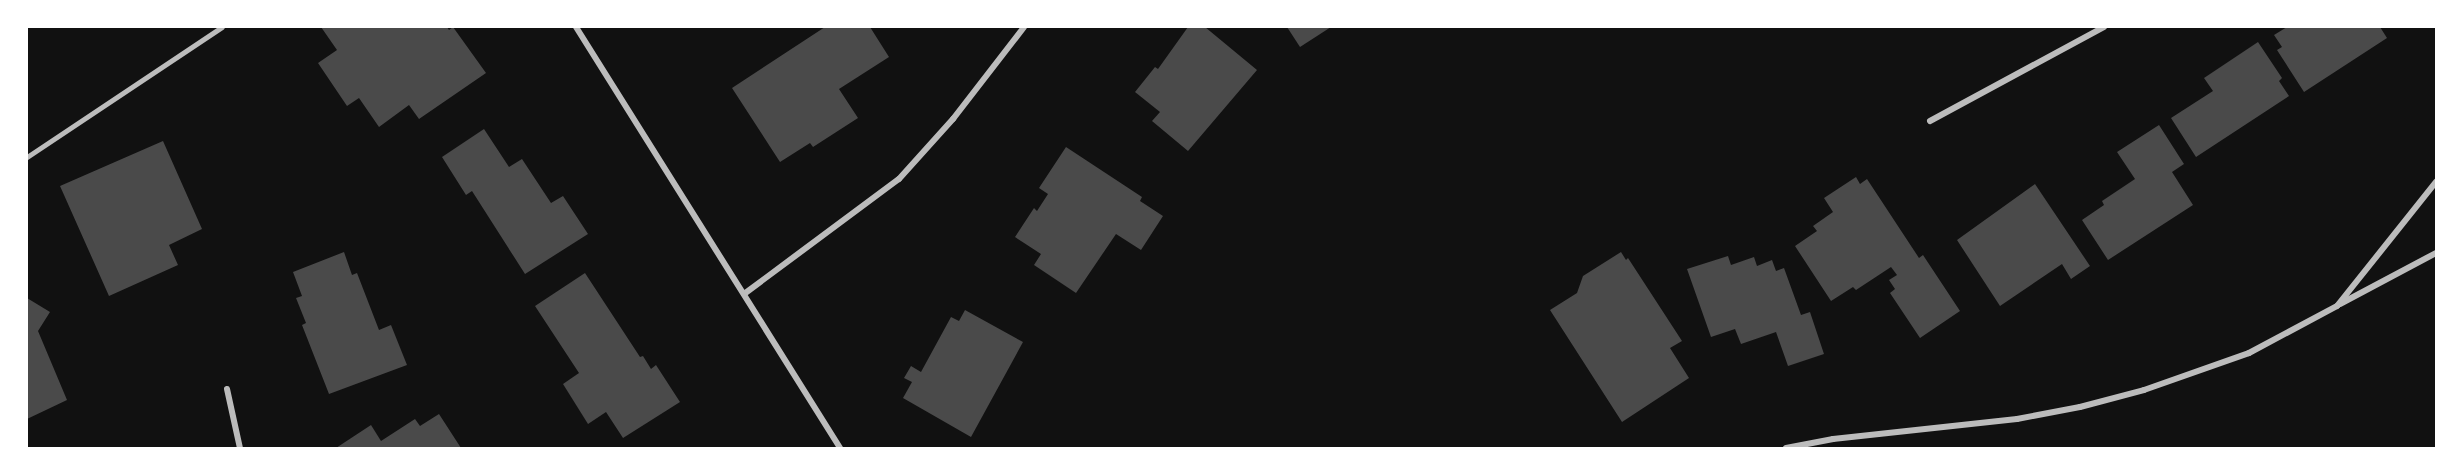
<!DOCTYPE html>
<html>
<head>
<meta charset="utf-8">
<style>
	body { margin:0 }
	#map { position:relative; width:2463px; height:475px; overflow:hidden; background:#111; font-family:"Work Sans",sans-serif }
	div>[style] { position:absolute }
	.building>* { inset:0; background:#4a4a4a }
	.service>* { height:4.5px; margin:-2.25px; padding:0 2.25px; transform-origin:2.25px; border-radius:2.25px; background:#bcbcbc }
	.minor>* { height:6px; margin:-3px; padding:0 3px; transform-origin:3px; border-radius:3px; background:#bcbcbc }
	span { translate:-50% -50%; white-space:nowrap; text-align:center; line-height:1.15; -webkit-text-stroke:6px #fff; paint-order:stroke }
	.frame { position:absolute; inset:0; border:28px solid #fff; pointer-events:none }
</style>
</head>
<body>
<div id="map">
	<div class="building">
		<i style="clip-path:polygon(321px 27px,447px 27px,449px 30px,453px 27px,486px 73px,419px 119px,409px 105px,379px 127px,359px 98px,347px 106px,318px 63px,337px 50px)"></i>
		<i style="clip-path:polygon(825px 27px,870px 27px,889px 57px,839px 89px,858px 118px,813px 147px,810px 143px,780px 162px,732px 88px)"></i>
		<i style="clip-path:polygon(1188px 27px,1205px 27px,1257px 70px,1188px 151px,1152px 121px,1160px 112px,1135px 92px,1155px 67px,1158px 69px)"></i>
		<i style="clip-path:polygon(1287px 27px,1331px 27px,1300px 47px)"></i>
		<i style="clip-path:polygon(2287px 27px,2380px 27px,2387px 38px,2304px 92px,2277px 50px,2282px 47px,2274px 35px)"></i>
		<i style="clip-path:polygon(2258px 42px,2282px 78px,2279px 81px,2289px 96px,2196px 157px,2171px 118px,2213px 91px,2204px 78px)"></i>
		<i style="clip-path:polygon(2159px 125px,2184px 164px,2172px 172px,2193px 205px,2108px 260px,2082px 220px,2104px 205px,2102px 201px,2135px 179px,2117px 152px)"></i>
		<i style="clip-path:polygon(484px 129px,509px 167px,522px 159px,551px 203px,563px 196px,588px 234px,525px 274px,472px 191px,466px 195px,442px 157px)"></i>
		<i style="clip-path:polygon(163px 141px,202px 229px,169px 245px,178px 265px,109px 296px,60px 186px)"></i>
		<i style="clip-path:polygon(1066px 147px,1142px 197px,1140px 201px,1163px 216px,1141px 250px,1116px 234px,1076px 293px,1034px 265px,1041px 254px,1015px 237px,1034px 208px,1037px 211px,1048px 194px,1039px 188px)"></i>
		<i style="clip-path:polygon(1856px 177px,1860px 184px,1867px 179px,1919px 258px,1923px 255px,1960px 311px,1920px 338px,1890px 293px,1895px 289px,1889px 280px,1897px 275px,1891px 267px,1856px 290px,1853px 287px,1831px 301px,1795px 246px,1817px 231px,1813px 226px,1833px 212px,1824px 198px)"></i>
		<i style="clip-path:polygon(2035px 184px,2090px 266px,2071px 279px,2062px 264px,2000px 306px,1957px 240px)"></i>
		<i style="clip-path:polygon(344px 252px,352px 275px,357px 273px,379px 330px,391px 325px,407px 365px,329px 394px,302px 325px,306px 323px,296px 298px,302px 296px,293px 272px)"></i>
		<i style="clip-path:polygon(1621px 252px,1626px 260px,1628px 258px,1682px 341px,1670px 348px,1689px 378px,1622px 422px,1550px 310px,1577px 293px,1583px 276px)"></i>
		<i style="clip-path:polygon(1728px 256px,1731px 265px,1754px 257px,1757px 266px,1772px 260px,1776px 271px,1784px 268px,1801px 315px,1810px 312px,1824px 354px,1788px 366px,1776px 332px,1741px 344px,1735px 329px,1711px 337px,1687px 269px)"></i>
		<i style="clip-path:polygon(585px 273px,640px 357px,643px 356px,651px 369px,656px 365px,680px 402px,623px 438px,606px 412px,588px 424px,563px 384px,579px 373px,535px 306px)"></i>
		<i style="clip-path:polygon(27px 298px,50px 312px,38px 331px,67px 400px,27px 419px)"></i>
		<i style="clip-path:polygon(965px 310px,1023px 342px,971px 437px,903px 398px,912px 382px,904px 378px,911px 366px,921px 372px,951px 317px,959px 321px)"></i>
		<i style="clip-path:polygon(439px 414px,461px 448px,336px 448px,371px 425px,381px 441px,415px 419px,420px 426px)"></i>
	</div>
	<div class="service">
		<i style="left:27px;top:157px;width:234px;rotate:-33.7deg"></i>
	</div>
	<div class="minor">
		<i style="left:576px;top:27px;width:497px;rotate:57.9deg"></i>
		<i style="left:1930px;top:121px;width:198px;rotate:-28.4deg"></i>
		<i style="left:744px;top:294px;width:193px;rotate:-36.6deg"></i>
		<i style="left:899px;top:179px;width:81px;rotate:-48deg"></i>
		<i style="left:953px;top:119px;width:116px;rotate:-52.3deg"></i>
		<i style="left:2340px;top:304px;width:109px;rotate:-28deg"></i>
		<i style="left:227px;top:389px;width:60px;rotate:77.6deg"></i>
		<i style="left:1786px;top:448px;width:48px;rotate:-10.8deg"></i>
		<i style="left:1833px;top:439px;width:185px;rotate:-6.2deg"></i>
		<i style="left:2017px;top:419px;width:64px;rotate:-10.8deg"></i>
		<i style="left:2080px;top:407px;width:66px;rotate:-14.9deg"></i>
		<i style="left:2144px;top:390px;width:111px;rotate:-19.4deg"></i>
		<i style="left:2249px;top:353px;width:100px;rotate:-28.1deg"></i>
		<i style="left:2337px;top:306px;width:159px;rotate:-51.4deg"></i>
	</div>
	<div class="frame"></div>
</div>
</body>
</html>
